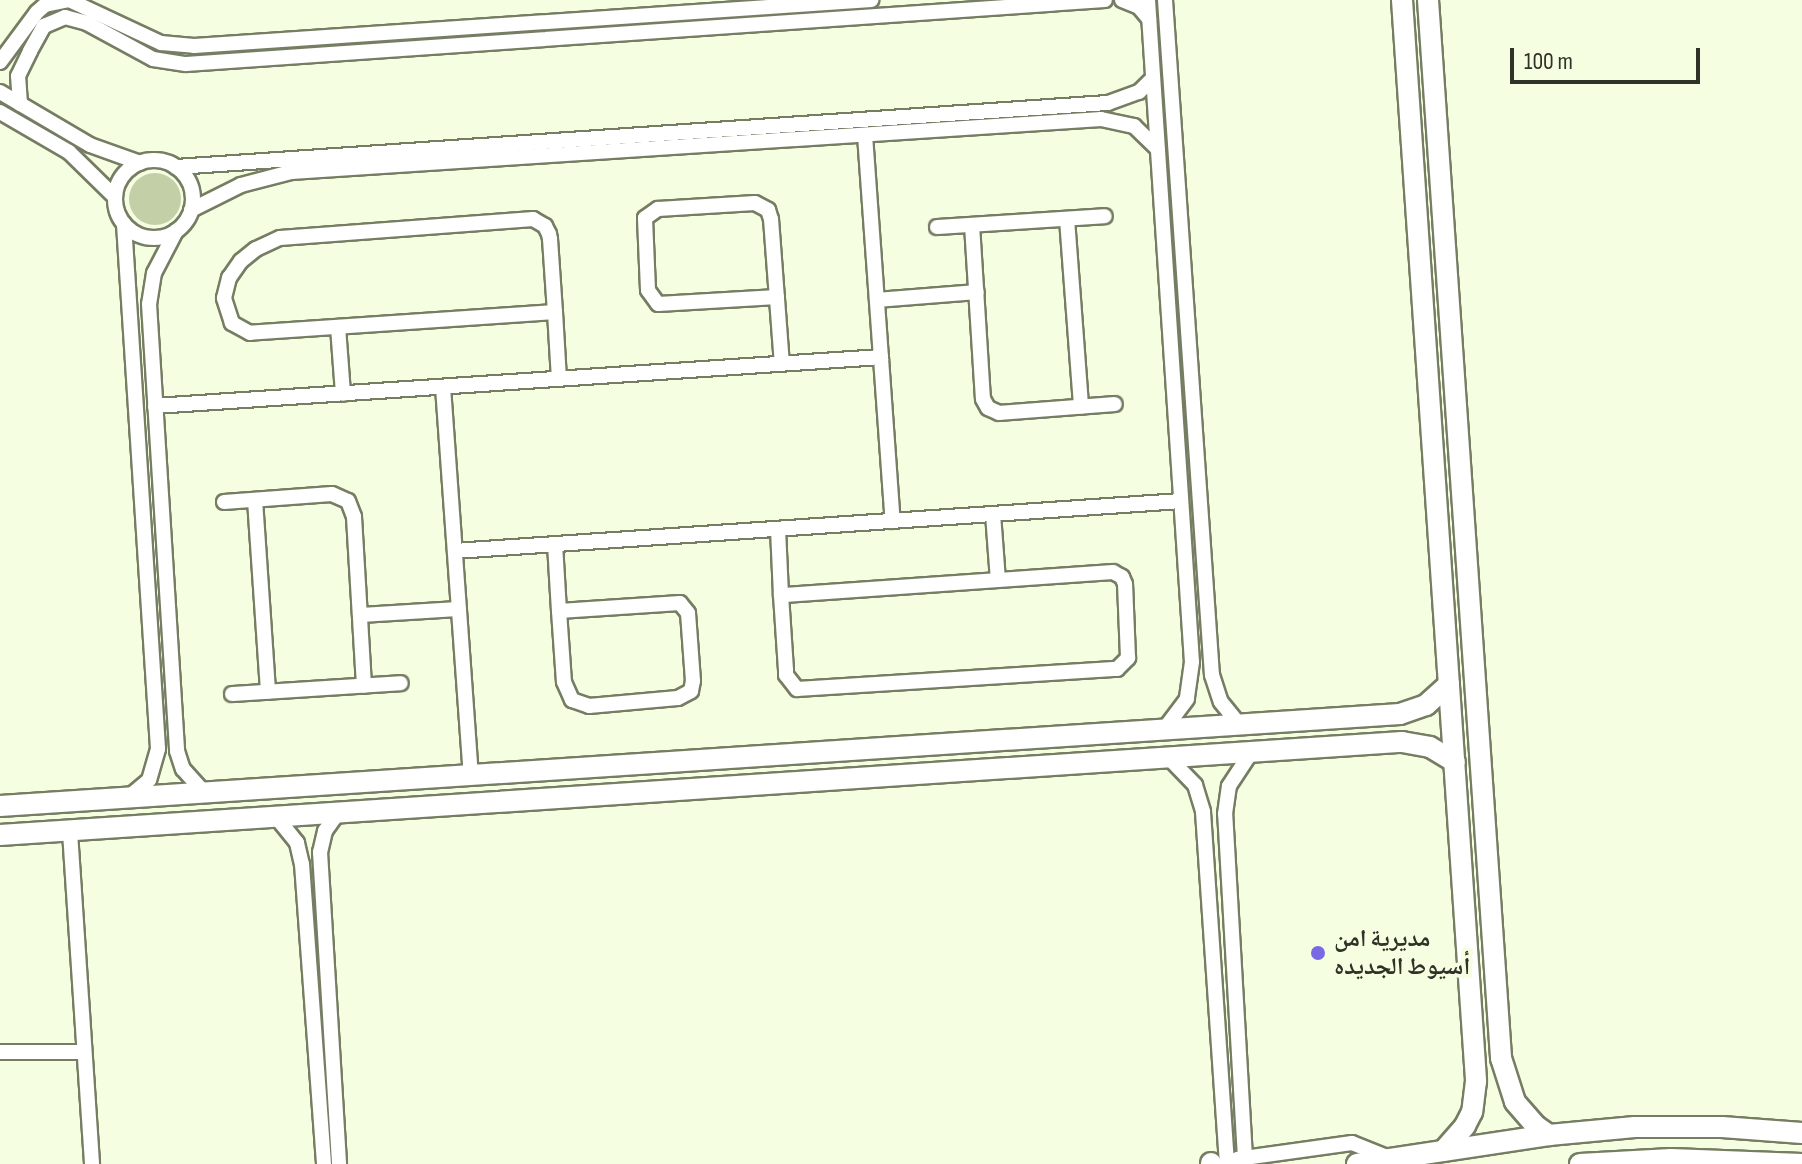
<!DOCTYPE html>
<html>
<head>
<meta charset="utf-8">
<style>
	body { margin:0 }
	#map { position:relative; width:1802px; height:1164px; overflow:hidden; background:#f5fee1; font-family:"Sofia Sans Condensed","Noto Naskh Arabic",sans-serif }
	div>[style] { position:absolute }
	.green>* { inset:0; background:#c3cfa7 }
	.round { border-radius:50% }
	.roads { filter:drop-shadow(2px 0 #757d63) drop-shadow(-2px 0 #757d63) drop-shadow(0 2px #757d63) drop-shadow(0 -2px #757d63) }
	.street>* { height:14px; margin:-7px; padding:0 7px; transform-origin:7px; border-radius:7px; background:#fff }
	.street>.ring { margin:-7px; padding:0; box-sizing:content-box; background:none; border:14px solid #fff; border-radius:50% }
	.secondary>* { height:20px; margin:-10px; padding:0 10px; transform-origin:10px; border-radius:10px; background:#fff }
	.dots>* { width:22px; height:22px; translate:-50% -50%; box-sizing:border-box; border:4px solid #f5fee1; border-radius:50% }
	span { translate:-50% -50%; white-space:nowrap; text-align:center; line-height:1.15; -webkit-text-stroke:8px #f5fee1; paint-order:stroke }
	.poi-label { font-size:24px; color:#2f3227; font-weight:700 }
	.left { translate:0 -50%; text-align:left }
	.scale { position:absolute; left:1510px; top:48px; width:190px; height:36px; box-sizing:border-box; border:4px solid #2f3227; border-top:0; padding-left:10px; font-size:24px; line-height:28px; white-space:nowrap; color:#2f3227; -webkit-text-stroke:6px #f5fee1; paint-order:stroke }
</style>
</head>
<body>
<div id="map">
	<div class="green">
		<i class="round" style="left:129px;top:173px;width:52px;height:52px"></i>
	</div>
	<div class="roads">
		<div class="street">
			<i style="left:1122px;top:0;width:18px;rotate:22deg"></i>
			<i style="left:1139px;top:7px;width:16px;rotate:50deg"></i>
			<i style="left:1148px;top:0;width:663px;rotate:86.2deg"></i>
			<i style="left:1192px;top:662px;width:37px;rotate:98deg"></i>
			<i style="left:1187px;top:699px;width:36px;rotate:127deg"></i>
			<i style="left:1165px;top:0;width:677px;rotate:86.02deg"></i>
			<i style="left:1212px;top:675px;width:28px;rotate:72deg"></i>
			<i style="left:1221px;top:702px;width:28px;rotate:51deg"></i>
			<i style="left:0;top:62px;width:62px;rotate:-53.5deg"></i>
			<i style="left:37px;top:12px;width:11px;rotate:-41deg"></i>
			<i style="left:45px;top:5px;width:25px;rotate:-12deg"></i>
			<i style="left:69px;top:0;width:102px;rotate:25.1deg"></i>
			<i style="left:161px;top:43px;width:33px;rotate:5deg"></i>
			<i style="left:194px;top:46px;width:679px;rotate:-3.89deg"></i>
			<i style="left:0;top:92px;width:104px;rotate:30.5deg"></i>
			<i style="left:90px;top:145px;width:53px;rotate:19.8deg"></i>
			<i style="left:20px;top:104px;width:28px;rotate:-94deg"></i>
			<i style="left:18px;top:76px;width:28px;rotate:-64deg"></i>
			<i style="left:30px;top:51px;width:29px;rotate:-61deg"></i>
			<i style="left:44px;top:26px;width:23px;rotate:-23deg"></i>
			<i style="left:65px;top:17px;width:23px;rotate:15deg"></i>
			<i style="left:87px;top:23px;width:75px;rotate:28.6deg"></i>
			<i style="left:153px;top:59px;width:33px;rotate:9deg"></i>
			<i style="left:186px;top:64px;width:921px;rotate:-3.98deg"></i>
			<i style="left:0;top:112px;width:80px;rotate:30.1deg"></i>
			<i style="left:69px;top:152px;width:64px;rotate:44.4deg"></i>
			<i style="left:865px;top:135px;width:387px;rotate:85.9deg"></i>
			<i class="ring" style="left:115px;top:160px;width:64px;height:64px"></i>
			<i style="left:176px;top:167px;width:934px;rotate:-3.93deg"></i>
			<i style="left:1108px;top:103px;width:33px;rotate:-20deg"></i>
			<i style="left:1139px;top:92px;width:20px;rotate:-45deg"></i>
			<i style="left:191px;top:210px;width:56px;rotate:-26.6deg"></i>
			<i style="left:241px;top:185px;width:52px;rotate:-14.6deg"></i>
			<i style="left:291px;top:172px;width:812px;rotate:-3.74deg"></i>
			<i style="left:1101px;top:119px;width:34px;rotate:12deg"></i>
			<i style="left:1134px;top:126px;width:33px;rotate:44deg"></i>
			<i style="left:1067px;top:219px;width:188px;rotate:85.7deg"></i>
			<i style="left:124px;top:224px;width:526px;rotate:86.29deg"></i>
			<i style="left:158px;top:749px;width:32px;rotate:106deg"></i>
			<i style="left:149px;top:780px;width:25px;rotate:140deg"></i>
			<i style="left:972px;top:225px;width:174px;rotate:86.4deg"></i>
			<i style="left:983px;top:399px;width:10px;rotate:61deg"></i>
			<i style="left:988px;top:408px;width:12px;rotate:24deg"></i>
			<i style="left:999px;top:413px;width:116px;rotate:-4.4deg"></i>
			<i style="left:937px;top:227px;width:168px;rotate:-3.7deg"></i>
			<i style="left:176px;top:231px;width:47px;rotate:117.6deg"></i>
			<i style="left:154px;top:273px;width:31px;rotate:99deg"></i>
			<i style="left:149px;top:304px;width:448px;rotate:86.4deg"></i>
			<i style="left:177px;top:751px;width:19px;rotate:72deg"></i>
			<i style="left:183px;top:769px;width:31px;rotate:48deg"></i>
			<i style="left:777px;top:297px;width:119px;rotate:176.6deg"></i>
			<i style="left:658px;top:304px;width:17px;rotate:-126deg"></i>
			<i style="left:648px;top:290px;width:72px;rotate:-92.4deg"></i>
			<i style="left:645px;top:218px;width:16px;rotate:-35deg"></i>
			<i style="left:658px;top:209px;width:97px;rotate:-3.5deg"></i>
			<i style="left:755px;top:203px;width:15px;rotate:28deg"></i>
			<i style="left:768px;top:210px;width:9px;rotate:72deg"></i>
			<i style="left:771px;top:219px;width:145px;rotate:85.7deg"></i>
			<i style="left:877px;top:300px;width:100px;rotate:-4.6deg"></i>
			<i style="left:555px;top:312px;width:306px;rotate:176.1deg"></i>
			<i style="left:250px;top:333px;width:21px;rotate:-151deg"></i>
			<i style="left:232px;top:323px;width:26px;rotate:-108deg"></i>
			<i style="left:224px;top:298px;width:21px;rotate:-76deg"></i>
			<i style="left:229px;top:278px;width:21px;rotate:-55deg"></i>
			<i style="left:241px;top:261px;width:19px;rotate:-39deg"></i>
			<i style="left:256px;top:249px;width:26px;rotate:-25deg"></i>
			<i style="left:280px;top:238px;width:254px;rotate:-4.3deg"></i>
			<i style="left:533px;top:219px;width:14px;rotate:30deg"></i>
			<i style="left:545px;top:226px;width:9px;rotate:63deg"></i>
			<i style="left:549px;top:234px;width:5px;rotate:79deg"></i>
			<i style="left:550px;top:239px;width:73px;rotate:86.1deg"></i>
			<i style="left:555px;top:312px;width:67px;rotate:86.6deg"></i>
			<i style="left:338px;top:327px;width:67px;rotate:85.7deg"></i>
			<i style="left:443px;top:387px;width:389px;rotate:85.9deg"></i>
			<i style="left:155px;top:406px;width:728px;rotate:-3.86deg"></i>
			<i style="left:255px;top:500px;width:192px;rotate:86.1deg"></i>
			<i style="left:224px;top:502px;width:108px;rotate:-4.2deg"></i>
			<i style="left:332px;top:494px;width:17px;rotate:24deg"></i>
			<i style="left:348px;top:501px;width:17px;rotate:69deg"></i>
			<i style="left:354px;top:517px;width:169px;rotate:86.6deg"></i>
			<i style="left:993px;top:514px;width:66px;rotate:85.7deg"></i>
			<i style="left:778px;top:529px;width:66px;rotate:87.4deg"></i>
			<i style="left:781px;top:595px;width:75px;rotate:86.2deg"></i>
			<i style="left:786px;top:670px;width:5px;rotate:90deg"></i>
			<i style="left:786px;top:675px;width:18px;rotate:52deg"></i>
			<i style="left:797px;top:689px;width:321px;rotate:-3.6deg"></i>
			<i style="left:1117px;top:669px;width:16px;rotate:-45deg"></i>
			<i style="left:1128px;top:658px;width:74px;rotate:-92.3deg"></i>
			<i style="left:1125px;top:584px;width:8px;rotate:-113deg"></i>
			<i style="left:1122px;top:577px;width:10px;rotate:-151deg"></i>
			<i style="left:1113px;top:572px;width:333px;rotate:176deg"></i>
			<i style="left:555px;top:544px;width:67px;rotate:86.6deg"></i>
			<i style="left:559px;top:611px;width:71px;rotate:86deg"></i>
			<i style="left:564px;top:682px;width:20px;rotate:66deg"></i>
			<i style="left:572px;top:700px;width:18px;rotate:19deg"></i>
			<i style="left:589px;top:706px;width:89px;rotate:-5.1deg"></i>
			<i style="left:678px;top:698px;width:15px;rotate:-28deg"></i>
			<i style="left:691px;top:691px;width:10px;rotate:-79deg"></i>
			<i style="left:693px;top:681px;width:68px;rotate:-94.2deg"></i>
			<i style="left:688px;top:613px;width:13px;rotate:-129deg"></i>
			<i style="left:680px;top:603px;width:121px;rotate:176.2deg"></i>
			<i style="left:455px;top:551px;width:728px;rotate:-3.94deg"></i>
			<i style="left:360px;top:615px;width:99px;rotate:-3.5deg"></i>
			<i style="left:232px;top:694px;width:169px;rotate:-3.7deg"></i>
			<i style="left:1166px;top:755px;width:42px;rotate:46deg"></i>
			<i style="left:1195px;top:785px;width:28px;rotate:73deg"></i>
			<i style="left:1203px;top:812px;width:350px;rotate:86.1deg"></i>
			<i style="left:338px;top:813px;width:22px;rotate:126deg"></i>
			<i style="left:325px;top:831px;width:22px;rotate:103deg"></i>
			<i style="left:320px;top:852px;width:313px;rotate:86.5deg"></i>
			<i style="left:277px;top:818px;width:32px;rotate:51deg"></i>
			<i style="left:297px;top:843px;width:22px;rotate:77deg"></i>
			<i style="left:302px;top:864px;width:301px;rotate:85.8deg"></i>
			<i style="left:70px;top:832px;width:333px;rotate:86.2deg"></i>
			<i style="left:0;top:1052px;width:84px"></i>
			<i style="left:1245px;top:1158px;width:345px;rotate:-93.3deg"></i>
			<i style="left:1225px;top:814px;width:28px;rotate:-82deg"></i>
			<i style="left:1229px;top:786px;width:42px;rotate:-56.7deg"></i>
			<i style="left:1237px;top:1159px;width:116px;rotate:-7.9deg"></i>
			<i style="left:1352px;top:1143px;width:43px;rotate:21.8deg"></i>
		</div>
		<div class="secondary">
			<i style="left:1402px;top:0;width:1084px;rotate:86.08deg"></i>
			<i style="left:1476px;top:1081px;width:31px;rotate:97deg"></i>
			<i style="left:1472px;top:1112px;width:16px;rotate:117deg"></i>
			<i style="left:1465px;top:1126px;width:33px;rotate:131deg"></i>
			<i style="left:1428px;top:0;width:1061px;rotate:86.05deg"></i>
			<i style="left:1501px;top:1058px;width:46px;rotate:72.3deg"></i>
			<i style="left:1515px;top:1102px;width:32px;rotate:49deg"></i>
			<i style="left:1536px;top:1126px;width:16px;rotate:35deg"></i>
			<i style="left:0;top:806px;width:1403px;rotate:-3.76deg"></i>
			<i style="left:1400px;top:714px;width:28px;rotate:-19deg"></i>
			<i style="left:1426px;top:705px;width:31px;rotate:-42deg"></i>
			<i style="left:0;top:835px;width:1405px;rotate:-3.8deg"></i>
			<i style="left:1402px;top:742px;width:28px;rotate:10deg"></i>
			<i style="left:1430px;top:747px;width:29px;rotate:31deg"></i>
			<i style="left:1211px;top:1163px;width:1px;rotate:90deg"></i>
			<i style="left:1357px;top:1164px;width:194px;rotate:-8.6deg"></i>
			<i style="left:1549px;top:1135px;width:86px;rotate:-5.3deg"></i>
			<i style="left:1635px;top:1127px;width:87px"></i>
			<i style="left:1722px;top:1127px;width:80px;rotate:4.3deg"></i>
			<i style="left:1580px;top:1164px;width:91px;rotate:-3.1deg"></i>
			<i style="left:1671px;top:1159px;width:131px;rotate:2.2deg"></i>
		</div>
	</div>
	<div class="dots">
		<i style="left:1318px;top:953px;background:#7969e5"></i>
	</div>
	<div class="poi-label">
		<span class="left" style="left:1334px;top:953px">مديرية امن<br>أسيوط الجديده</span>
	</div>
	<div class="scale">100 m</div>
</div>
</body>
</html>
